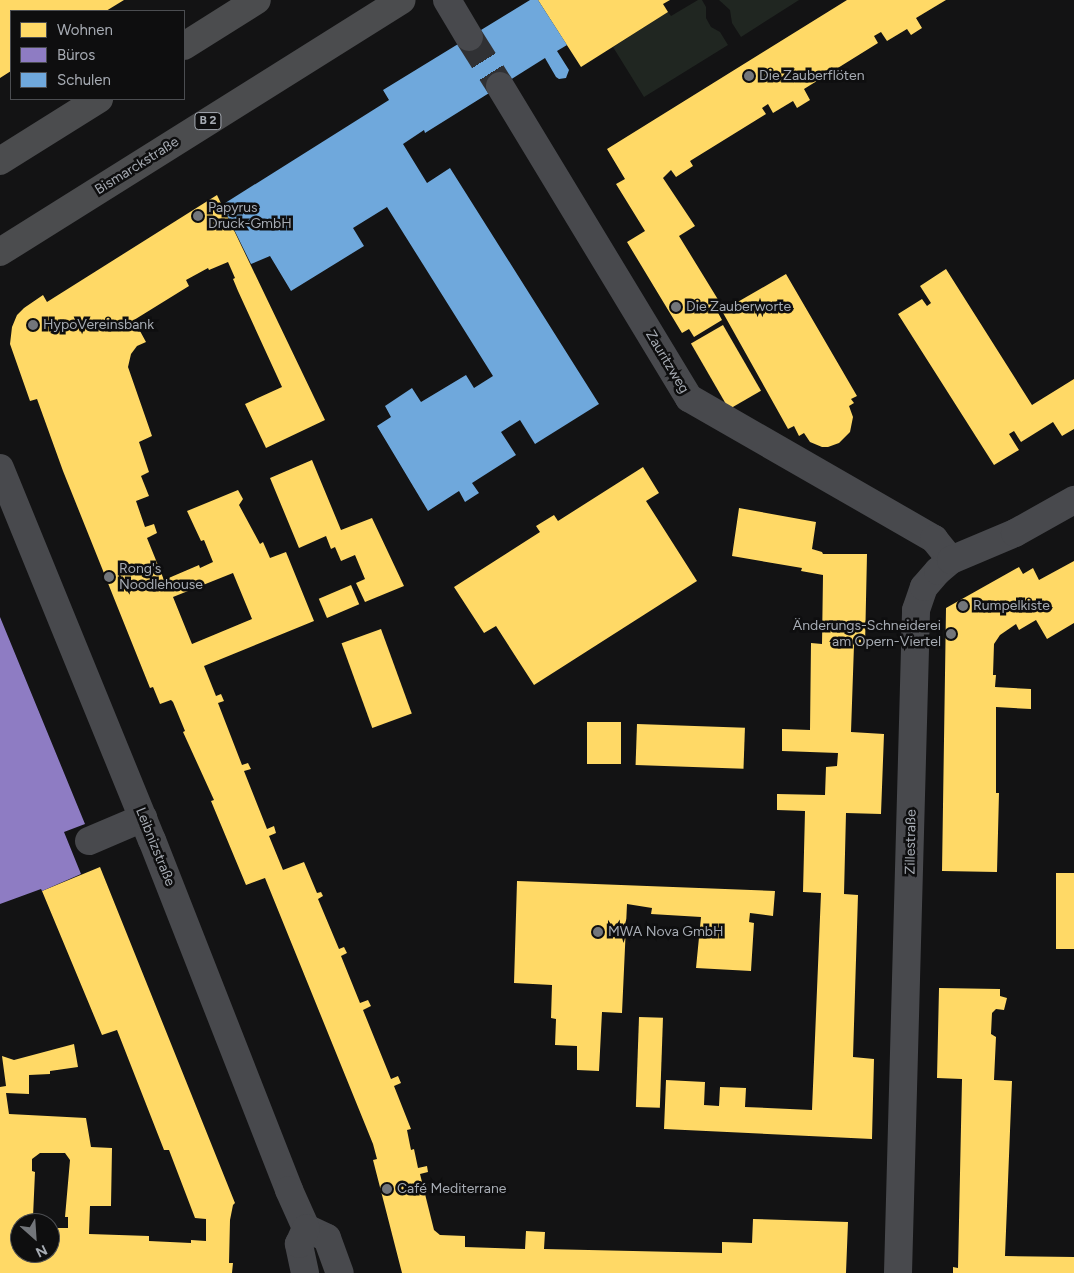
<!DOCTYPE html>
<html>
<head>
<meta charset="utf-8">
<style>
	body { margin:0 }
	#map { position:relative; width:1074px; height:1273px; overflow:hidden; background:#131314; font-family:Figtree,sans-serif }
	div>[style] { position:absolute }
	.green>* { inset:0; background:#202621 }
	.homes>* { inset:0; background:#ffd966; transform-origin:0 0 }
	.offices>* { inset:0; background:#8e7cc3 }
	.schools>* { inset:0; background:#6fa8dc }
	.minor-tunnel>* { height:28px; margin-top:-14px; transform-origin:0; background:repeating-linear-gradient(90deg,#303134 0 28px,transparent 0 42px) }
	.minor>* { height:28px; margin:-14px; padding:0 14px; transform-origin:14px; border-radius:14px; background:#48494d }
	.major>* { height:28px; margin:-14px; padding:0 14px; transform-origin:14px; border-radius:14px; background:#4b4c4e }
	.dots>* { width:14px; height:14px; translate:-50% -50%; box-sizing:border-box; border:2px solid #0e0e0f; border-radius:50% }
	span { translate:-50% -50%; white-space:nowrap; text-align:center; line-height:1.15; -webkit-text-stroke:5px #0e0e0f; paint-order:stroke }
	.shield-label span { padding:1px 4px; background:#0e0e0f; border:1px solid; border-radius:4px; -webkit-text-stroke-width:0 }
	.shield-label { font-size:12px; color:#a6abb3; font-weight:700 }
	.poi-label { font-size:14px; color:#a6abb3 }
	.left { translate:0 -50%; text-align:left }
	.right { translate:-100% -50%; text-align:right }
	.street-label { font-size:14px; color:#a6abb3 }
	.legend { position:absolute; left:10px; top:10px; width:175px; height:90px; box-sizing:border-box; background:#0e0e0f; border:1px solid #4b4d51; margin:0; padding:6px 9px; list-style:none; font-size:15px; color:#a6abb3 }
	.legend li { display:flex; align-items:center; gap:10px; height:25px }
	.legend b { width:25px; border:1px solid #4b4d51 }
	.north { position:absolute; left:10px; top:1213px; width:50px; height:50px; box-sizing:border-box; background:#0e0e0f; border:1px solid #4b4d51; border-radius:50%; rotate:154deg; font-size:14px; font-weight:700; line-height:20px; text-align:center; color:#a6abb3 }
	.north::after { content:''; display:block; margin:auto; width:18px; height:22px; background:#73767b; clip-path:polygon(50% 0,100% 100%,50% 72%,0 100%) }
</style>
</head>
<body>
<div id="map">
	<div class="green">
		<i style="clip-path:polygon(698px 0,702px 0,706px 7px,706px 18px,711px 27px,720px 32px,728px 45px,644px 97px,613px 47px,668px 12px,671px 16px)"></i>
		<i style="clip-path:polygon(719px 0,799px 0,741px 37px,732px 23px,730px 10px)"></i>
	</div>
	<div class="homes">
		<i style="clip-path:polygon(0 0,124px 0,106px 11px,11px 11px,11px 71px,0 78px)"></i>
		<i style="clip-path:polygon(538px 0,670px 0,663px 4px,668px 12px,581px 67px)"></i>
		<i style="clip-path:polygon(847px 0,946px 0,916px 18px,922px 28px,911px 35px,907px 29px,887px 41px,881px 32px,874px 36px,878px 43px,804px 89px,810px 100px,797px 108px,793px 101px,773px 113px,768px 104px,762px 108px,766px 114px,690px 161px,693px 166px,676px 177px,671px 170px,663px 178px,695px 226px,679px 236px,722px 306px,716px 309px,722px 320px,694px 337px,689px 329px,682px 333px,627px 242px,645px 231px,616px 184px,625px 179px,607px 149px)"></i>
		<i style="clip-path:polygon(evenodd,217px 195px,325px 420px,266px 448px,245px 404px,282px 387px,238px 291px,233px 279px,235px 278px,228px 262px,209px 270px,208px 268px,186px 280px,189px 286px,134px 320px,146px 342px,137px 346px,131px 354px,128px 367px,152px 436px,139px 442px,149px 472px,141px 476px,149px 496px,136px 501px,145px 527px,154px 524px,157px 533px,147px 538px,164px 580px,199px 565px,200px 568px,213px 562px,204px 540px,201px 541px,187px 511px,238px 490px,243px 499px,239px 505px,260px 544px,263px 542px,270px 558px,286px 552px,314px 621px,204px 666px,216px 696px,221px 694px,224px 701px,218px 703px,242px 765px,248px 763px,251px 769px,244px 771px,267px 829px,274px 826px,276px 833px,269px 836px,283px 870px,304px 862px,317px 893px,321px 892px,323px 896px,318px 899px,339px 949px,344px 947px,347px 953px,341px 956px,360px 1003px,368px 1000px,371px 1006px,363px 1010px,391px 1079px,398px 1076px,401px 1083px,394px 1086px,411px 1129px,407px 1130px,411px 1150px,414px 1149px,418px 1168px,427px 1166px,428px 1172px,420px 1174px,434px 1230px,440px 1235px,465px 1236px,465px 1247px,525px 1249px,526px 1231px,545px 1232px,544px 1249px,722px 1253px,722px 1242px,752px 1243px,753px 1219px,848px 1222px,846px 1273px,402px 1273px,373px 1160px,377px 1159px,373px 1144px,265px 878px,246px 885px,211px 801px,214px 800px,183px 732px,185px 731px,173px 702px,171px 700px,160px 704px,153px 687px,150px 688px,63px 471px,37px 399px,30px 401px,10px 344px,12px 327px,17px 315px,24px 308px,43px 295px,47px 302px,217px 195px,233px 573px,252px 619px,192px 644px,173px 597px,233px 573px)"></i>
		<i style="clip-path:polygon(946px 269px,1032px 405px,1074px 379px,1074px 429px,1062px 436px,1053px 422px,1021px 442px,1014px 431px,1009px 434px,1019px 450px,994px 465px,898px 314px,922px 299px,927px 306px,931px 303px,920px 286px)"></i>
		<i style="clip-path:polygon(786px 274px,857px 396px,851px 399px,854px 403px,849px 406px,853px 417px,850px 432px,839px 443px,828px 447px,822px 447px,810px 442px,804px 433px,799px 436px,794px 426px,788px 429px,722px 311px)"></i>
		<i style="left:723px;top:325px;width:76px;height:37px;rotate:60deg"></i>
		<i style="clip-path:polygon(312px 460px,341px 530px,372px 518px,404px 586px,365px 602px,356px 583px,365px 579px,355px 555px,341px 561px,335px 547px,331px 549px,326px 536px,299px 548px,270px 478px)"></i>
		<i style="clip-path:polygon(643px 467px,659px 493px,646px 501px,697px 581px,534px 685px,496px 626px,484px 633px,454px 587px,540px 532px,536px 526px,554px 515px,558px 521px)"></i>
		<i style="clip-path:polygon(739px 508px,816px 522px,812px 549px,822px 552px,823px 554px,867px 554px,865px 646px,854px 645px,851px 732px,884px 734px,881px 814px,846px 813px,844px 894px,858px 895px,853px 1057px,874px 1059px,872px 1139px,664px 1129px,666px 1080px,705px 1082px,704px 1105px,719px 1106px,720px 1087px,746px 1088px,745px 1107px,812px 1110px,821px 893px,803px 892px,805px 811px,777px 810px,777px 794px,825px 795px,826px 767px,837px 766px,838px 753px,782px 751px,782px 729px,810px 730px,811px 643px,822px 644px,823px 575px,801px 571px,802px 568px,732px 556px)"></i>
		<i style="clip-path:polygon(1074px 561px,1074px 623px,1047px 639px,1036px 620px,1019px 630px,1016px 624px,1000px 635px,994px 644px,993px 675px,996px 675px,995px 687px,1031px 689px,1031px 709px,996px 707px,996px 793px,999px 793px,997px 872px,942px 871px,946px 608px,1019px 567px,1023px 574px,1033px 568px,1039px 580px)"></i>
		<i style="left:351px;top:585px;width:21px;height:35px;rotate:67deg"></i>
		<i style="left:381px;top:629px;width:90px;height:42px;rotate:70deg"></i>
		<i style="left:587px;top:722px;width:34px;height:42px"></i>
		<i style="left:637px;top:724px;width:108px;height:41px;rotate:2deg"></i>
		<i style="clip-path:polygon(evenodd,100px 867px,235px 1203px,233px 1205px,230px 1220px,229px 1263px,233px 1263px,232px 1273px,0 1273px,0 1087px,6px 1086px,2px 1056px,14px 1060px,74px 1044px,78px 1067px,50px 1071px,50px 1074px,29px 1075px,29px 1094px,6px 1093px,9px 1114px,86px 1118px,91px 1147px,112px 1148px,111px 1206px,90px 1206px,89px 1234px,149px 1236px,149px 1241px,191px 1243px,191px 1240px,206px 1241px,206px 1219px,195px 1218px,169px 1150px,164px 1150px,117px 1030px,102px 1035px,42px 891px,100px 867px,40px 1153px,65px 1153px,70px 1160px,65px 1217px,68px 1217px,68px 1228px,50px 1228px,50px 1253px,20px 1253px,20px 1223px,31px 1223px,33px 1217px,35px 1172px,32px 1171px,32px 1159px,40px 1153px)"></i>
		<i style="left:1056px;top:873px;width:18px;height:76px"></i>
		<i style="clip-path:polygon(517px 881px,775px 891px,773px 916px,750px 913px,749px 922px,754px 923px,751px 971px,696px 968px,701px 917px,651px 914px,652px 908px,627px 904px,622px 1013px,602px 1012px,599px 1071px,577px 1070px,577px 1046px,555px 1045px,556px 1019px,551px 1018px,552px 985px,514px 983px)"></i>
		<i style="clip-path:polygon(939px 988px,1000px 989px,1000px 996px,1007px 998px,1004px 1010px,996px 1009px,992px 1013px,991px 1034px,996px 1037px,994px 1080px,1012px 1081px,1005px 1256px,1074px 1257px,1074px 1273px,953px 1273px,953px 1267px,958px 1268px,962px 1079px,937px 1078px)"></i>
		<i style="left:639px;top:1017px;width:24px;height:90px;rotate:2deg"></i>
	</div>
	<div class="offices">
		<i style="clip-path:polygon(0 617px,85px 824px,64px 832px,81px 874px,42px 891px,41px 889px,0 904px)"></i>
	</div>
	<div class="schools">
		<i style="clip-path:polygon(530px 0,538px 0,567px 45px,557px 51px,569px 70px,566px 78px,559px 79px,556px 77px,545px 58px,425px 133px,424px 130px,403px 144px,427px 183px,450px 168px,599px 404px,535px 444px,520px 420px,501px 432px,516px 455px,472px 483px,479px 493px,465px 502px,459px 491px,428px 511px,377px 426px,391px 417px,385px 406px,412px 388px,421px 402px,466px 375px,474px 388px,493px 376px,387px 207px,353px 228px,364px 246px,291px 291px,270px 256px,251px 264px,222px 205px,389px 100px,383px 90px)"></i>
	</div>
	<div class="minor-tunnel">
		<i style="left:469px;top:37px;width:58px;rotate:57.7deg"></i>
	</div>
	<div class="minor">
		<i style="left:447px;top:0;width:43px;rotate:59.3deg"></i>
		<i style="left:500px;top:86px;width:365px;rotate:58.8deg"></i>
		<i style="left:689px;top:398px;width:283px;rotate:29.9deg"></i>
		<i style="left:934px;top:539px;width:27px;rotate:51deg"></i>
		<i style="left:0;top:468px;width:402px;rotate:67.8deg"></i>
		<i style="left:152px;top:840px;width:376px;rotate:68.6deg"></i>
		<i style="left:289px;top:1190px;width:42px;rotate:65.9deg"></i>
		<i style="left:306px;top:1228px;width:23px;rotate:25deg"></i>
		<i style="left:327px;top:1238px;width:37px;rotate:70deg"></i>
		<i style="left:89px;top:841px;width:59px;rotate:-23.1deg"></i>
		<i style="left:305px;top:1273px;width:30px;rotate:-102deg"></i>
		<i style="left:299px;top:1244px;width:17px;rotate:-66deg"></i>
		<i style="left:898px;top:1273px;width:663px;rotate:-88.44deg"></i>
		<i style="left:916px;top:610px;width:24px;rotate:-71deg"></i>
		<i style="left:924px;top:587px;width:21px;rotate:-49deg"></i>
		<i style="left:938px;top:571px;width:17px;rotate:-40deg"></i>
		<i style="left:951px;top:560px;width:69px;rotate:-22.9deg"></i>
		<i style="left:1015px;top:533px;width:68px;rotate:-29.2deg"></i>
	</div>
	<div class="major">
		<i style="left:184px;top:46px;width:86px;rotate:-32.2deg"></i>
		<i style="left:0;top:161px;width:117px;rotate:-32.1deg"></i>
		<i style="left:0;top:252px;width:474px;rotate:-32.1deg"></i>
	</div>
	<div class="dots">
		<i style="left:749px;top:76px;background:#73767b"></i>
		<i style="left:198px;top:216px;background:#73767b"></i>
		<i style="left:676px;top:307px;background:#73767b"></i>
		<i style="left:33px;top:325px;background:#73767b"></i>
		<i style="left:109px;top:577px;background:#73767b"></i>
		<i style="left:963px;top:606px;background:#73767b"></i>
		<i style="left:951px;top:634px;background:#73767b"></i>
		<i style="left:598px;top:932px;background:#73767b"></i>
		<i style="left:387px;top:1189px;background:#73767b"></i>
	</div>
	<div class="shield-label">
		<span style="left:208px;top:121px">B 2</span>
	</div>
	<div class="poi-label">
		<span class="left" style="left:759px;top:76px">Die Zauberflöten</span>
		<span class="left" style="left:208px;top:216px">Papyrus<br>Druck-GmbH</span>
		<span class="left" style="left:686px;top:307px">Die Zauberworte</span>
		<span class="left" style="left:43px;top:325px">HypoVereinsbank</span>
		<span class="left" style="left:119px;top:577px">Rong's<br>Noodlehouse</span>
		<span class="left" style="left:973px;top:606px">Rumpelkiste</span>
		<span class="right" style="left:941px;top:634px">Änderungs-Schneiderei<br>am Opern-Viertel</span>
		<span class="left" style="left:608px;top:932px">MWA Nova GmbH</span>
		<span class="left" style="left:397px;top:1189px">Café Mediterrane</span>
	</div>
	<div class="street-label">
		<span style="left:137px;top:166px;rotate:-32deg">Bismarckstraße</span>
		<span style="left:667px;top:362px;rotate:59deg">Zauritzweg</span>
		<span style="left:911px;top:842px;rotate:-89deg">Zillestraße</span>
		<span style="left:155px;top:847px;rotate:68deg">Leibnizstraße</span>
	</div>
	<ul class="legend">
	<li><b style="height:14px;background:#ffd966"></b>Wohnen</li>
	<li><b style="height:14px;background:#8e7cc3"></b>Büros</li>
	<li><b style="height:14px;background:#6fa8dc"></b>Schulen</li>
	</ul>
	<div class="north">N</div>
</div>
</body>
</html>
